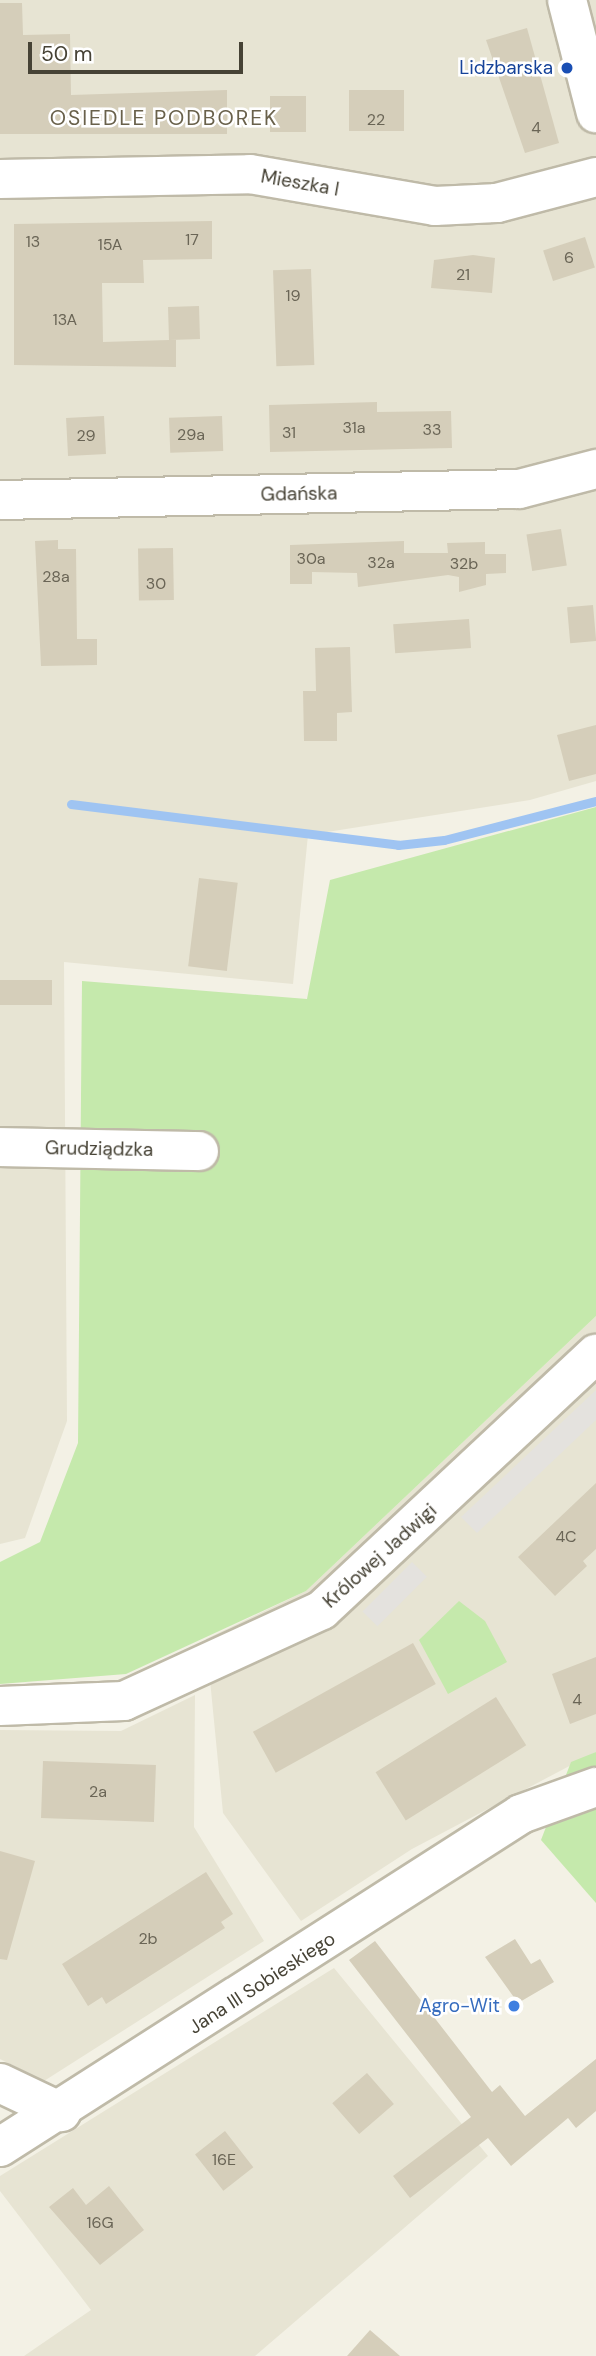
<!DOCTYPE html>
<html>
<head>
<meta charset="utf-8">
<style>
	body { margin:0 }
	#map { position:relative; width:596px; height:2356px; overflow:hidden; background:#f3f1e5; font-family:"DM Sans",sans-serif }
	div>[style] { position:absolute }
	.residential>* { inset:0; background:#e7e4d3 }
	.green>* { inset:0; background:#c5e9ac }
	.parking>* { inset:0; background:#e4e2de; transform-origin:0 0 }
	.stream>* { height:9px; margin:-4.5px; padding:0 4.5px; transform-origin:4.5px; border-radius:4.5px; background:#9fc4f2 }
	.building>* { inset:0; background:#d5ceba; transform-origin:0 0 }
	.roads { filter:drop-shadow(2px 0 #bfbaa8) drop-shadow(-2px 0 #bfbaa8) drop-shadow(0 2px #bfbaa8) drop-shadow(0 -2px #bfbaa8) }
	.minor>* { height:38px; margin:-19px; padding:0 19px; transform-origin:19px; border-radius:19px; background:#fff }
	.dots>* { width:19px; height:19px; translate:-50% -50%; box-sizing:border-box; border:4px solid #fff; border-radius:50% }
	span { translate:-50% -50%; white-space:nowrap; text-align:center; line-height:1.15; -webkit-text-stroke:5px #fff; paint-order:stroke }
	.number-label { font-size:16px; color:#6a6556 }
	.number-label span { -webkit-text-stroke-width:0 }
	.transit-label { font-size:19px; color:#164399 }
	.right { translate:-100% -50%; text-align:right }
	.street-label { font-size:19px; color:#464235 }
	.shop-label { font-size:19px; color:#366cbe }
	.neighbourhood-label { font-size:21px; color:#69614b; letter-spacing:2px }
	.scale { position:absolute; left:28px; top:42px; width:215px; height:32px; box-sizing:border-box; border:4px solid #464235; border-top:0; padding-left:9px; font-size:21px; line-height:24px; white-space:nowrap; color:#464235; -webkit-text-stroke:5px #fff; paint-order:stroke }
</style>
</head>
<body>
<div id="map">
	<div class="residential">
		<i style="clip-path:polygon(0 0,596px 0,596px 781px,530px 800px,308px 835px,293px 984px,64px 962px,67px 1421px,25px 1538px,0 1544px)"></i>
		<i style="clip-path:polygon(596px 1316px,596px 1752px,412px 1849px,301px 1921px,223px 1813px,206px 1639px,306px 1591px)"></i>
		<i style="clip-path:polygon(195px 1695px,194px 1827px,264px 1941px,44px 2081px,0 2059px,0 1730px,121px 1731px)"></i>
		<i style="clip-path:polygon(334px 1968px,488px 2156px,255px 2356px,24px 2356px,91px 2310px,0 2191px,0 2176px)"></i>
	</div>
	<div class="green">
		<i style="clip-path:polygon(596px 807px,596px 1316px,306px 1591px,126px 1674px,0 1684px,0 1562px,40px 1542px,78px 1443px,82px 981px,307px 999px,330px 880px)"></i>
		<i style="clip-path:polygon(459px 1601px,485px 1621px,507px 1662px,448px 1694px,419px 1640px)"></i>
		<i style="clip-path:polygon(596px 1752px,596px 1903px,541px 1840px,571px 1762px)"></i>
	</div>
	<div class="parking">
		<i style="clip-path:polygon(596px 1390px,596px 1420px,477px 1533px,461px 1517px)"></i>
		<i style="left:412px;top:1562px;width:21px;height:70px;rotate:45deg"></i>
	</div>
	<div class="stream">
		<i style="left:71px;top:804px;width:330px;rotate:7.1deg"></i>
		<i style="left:398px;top:845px;width:46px;rotate:-6.2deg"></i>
		<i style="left:444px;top:840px;width:157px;rotate:-14.4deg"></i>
	</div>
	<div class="building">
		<i style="clip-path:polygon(0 3px,22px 3px,23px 35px,70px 34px,71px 95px,227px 90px,227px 134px,0 134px)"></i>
		<i style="clip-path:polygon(527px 28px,559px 143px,525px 153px,486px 40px)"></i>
		<i style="left:349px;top:90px;width:55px;height:41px"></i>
		<i style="left:270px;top:96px;width:36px;height:36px"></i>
		<i style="clip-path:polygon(212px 221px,212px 259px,143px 260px,144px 283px,102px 283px,103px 342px,169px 340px,168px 307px,199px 306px,200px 339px,170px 340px,176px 340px,176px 367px,14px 365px,14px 224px)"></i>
		<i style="left:585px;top:237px;width:32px;height:44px;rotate:72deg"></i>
		<i style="clip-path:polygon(473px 255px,495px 258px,492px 293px,431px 288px,434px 260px)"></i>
		<i style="left:311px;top:269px;width:96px;height:38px;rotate:88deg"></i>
		<i style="clip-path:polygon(377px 402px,377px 412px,451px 411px,452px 448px,270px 452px,269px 405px)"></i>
		<i style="left:104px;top:416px;width:38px;height:38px;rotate:87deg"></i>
		<i style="left:222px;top:416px;width:35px;height:53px;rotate:88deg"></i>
		<i style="left:561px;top:529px;width:37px;height:35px;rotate:81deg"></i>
		<i style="clip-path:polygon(58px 540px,58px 549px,76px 549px,77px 639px,97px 639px,97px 665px,41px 666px,35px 541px)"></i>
		<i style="clip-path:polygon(404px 541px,404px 553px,448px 553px,447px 543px,485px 542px,485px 554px,506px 554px,506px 573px,486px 574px,486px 585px,459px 592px,459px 577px,448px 575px,358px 587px,357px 573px,312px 572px,312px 584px,290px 584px,290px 545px)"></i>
		<i style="left:173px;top:548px;width:52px;height:35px;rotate:89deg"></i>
		<i style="left:593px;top:605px;width:36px;height:26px;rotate:85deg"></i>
		<i style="left:469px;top:619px;width:29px;height:76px;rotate:86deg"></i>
		<i style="clip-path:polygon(350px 647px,352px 712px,337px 713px,337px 741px,304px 741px,303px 691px,316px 691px,315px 648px)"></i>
		<i style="clip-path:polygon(596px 725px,596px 774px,569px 781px,557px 735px)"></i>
		<i style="left:199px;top:878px;width:39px;height:89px;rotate:7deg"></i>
		<i style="left:52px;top:980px;width:25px;height:52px;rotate:90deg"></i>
		<i style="clip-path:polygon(596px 1483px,596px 1549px,583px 1561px,587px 1566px,555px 1596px,518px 1557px)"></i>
		<i style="left:413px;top:1643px;width:47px;height:183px;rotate:61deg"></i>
		<i style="clip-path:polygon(596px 1657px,596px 1714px,570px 1724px,552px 1674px)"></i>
		<i style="left:496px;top:1697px;width:57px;height:142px;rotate:58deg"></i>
		<i style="left:43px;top:1761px;width:113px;height:57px;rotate:2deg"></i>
		<i style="clip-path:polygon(0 1851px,35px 1861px,7px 1960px,0 1959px)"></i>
		<i style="clip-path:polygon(206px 1872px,233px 1914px,221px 1922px,225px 1928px,106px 2004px,102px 1997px,88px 2006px,62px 1964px)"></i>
		<i style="clip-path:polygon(515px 1939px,531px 1964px,540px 1959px,554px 1982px,518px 2003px,485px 1957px)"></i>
		<i style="clip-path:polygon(375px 1941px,492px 2092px,500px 2085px,525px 2116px,596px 2059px,596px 2111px,576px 2128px,568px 2118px,511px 2166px,488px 2138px,410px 2198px,393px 2176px,471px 2117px,349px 1960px)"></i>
		<i style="left:367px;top:2073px;width:41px;height:46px;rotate:49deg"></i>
		<i style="left:225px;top:2131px;width:46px;height:38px;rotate:52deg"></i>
		<i style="clip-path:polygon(109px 2186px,144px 2230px,100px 2265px,49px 2207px,73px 2188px,86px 2205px)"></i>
		<i style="clip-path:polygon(370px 2330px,400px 2356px,347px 2356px)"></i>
	</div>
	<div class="roads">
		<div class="minor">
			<i style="left:567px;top:0;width:117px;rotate:75.6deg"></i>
			<i style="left:0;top:179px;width:250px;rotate:-1.1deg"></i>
			<i style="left:250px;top:174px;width:188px;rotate:9.8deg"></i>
			<i style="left:435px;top:206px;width:62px;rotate:-2.8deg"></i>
			<i style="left:497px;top:203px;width:102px;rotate:-14.7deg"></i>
			<i style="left:0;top:500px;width:519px;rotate:-1.21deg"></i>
			<i style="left:519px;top:489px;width:80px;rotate:-14.6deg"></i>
			<i style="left:0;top:1147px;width:199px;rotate:1.2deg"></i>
			<i style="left:0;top:1706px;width:124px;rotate:-2.3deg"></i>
			<i style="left:124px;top:1701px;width:218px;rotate:-24.7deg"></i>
			<i style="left:322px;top:1610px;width:375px;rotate:-43.1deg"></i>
			<i style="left:0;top:2083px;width:68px;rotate:25.4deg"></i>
			<i style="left:0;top:2147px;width:618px;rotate:-32.58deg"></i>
			<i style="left:521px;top:1814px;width:80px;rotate:-19.8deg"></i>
		</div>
	</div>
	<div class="dots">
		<i style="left:567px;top:68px;background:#1a4fb4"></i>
		<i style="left:514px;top:2006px;background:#3f7fe0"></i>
	</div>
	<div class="number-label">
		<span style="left:376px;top:120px">22</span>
		<span style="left:536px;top:128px">4</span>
		<span style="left:192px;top:240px">17</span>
		<span style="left:33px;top:242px">13</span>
		<span style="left:110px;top:245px">15A</span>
		<span style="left:569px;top:258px">6</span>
		<span style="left:463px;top:275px">21</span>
		<span style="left:293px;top:296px">19</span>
		<span style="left:65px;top:320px">13A</span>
		<span style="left:354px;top:428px">31a</span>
		<span style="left:432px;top:430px">33</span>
		<span style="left:289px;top:433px">31</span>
		<span style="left:191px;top:435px">29a</span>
		<span style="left:86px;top:436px">29</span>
		<span style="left:311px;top:559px">30a</span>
		<span style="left:381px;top:563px">32a</span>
		<span style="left:464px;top:564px">32b</span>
		<span style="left:56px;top:577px">28a</span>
		<span style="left:156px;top:584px">30</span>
		<span style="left:566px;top:1537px">4C</span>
		<span style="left:577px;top:1700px">4</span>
		<span style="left:98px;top:1792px">2a</span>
		<span style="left:148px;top:1939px">2b</span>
		<span style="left:224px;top:2160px">16E</span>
		<span style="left:100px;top:2223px">16G</span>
	</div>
	<div class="transit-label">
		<span class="right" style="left:553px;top:68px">Lidzbarska</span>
	</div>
	<div class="street-label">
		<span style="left:300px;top:183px;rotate:10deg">Mieszka I</span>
		<span style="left:299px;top:494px;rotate:-1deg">Gdańska</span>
		<span style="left:99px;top:1149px;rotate:1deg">Grudziądzka</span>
		<span style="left:380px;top:1556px;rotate:-42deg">Królowej Jadwigi</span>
		<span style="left:262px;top:1983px;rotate:-33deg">Jana III Sobieskiego</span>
	</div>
	<div class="shop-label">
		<span class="right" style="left:500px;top:2006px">Agro-Wit</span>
	</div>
	<div class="neighbourhood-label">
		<span style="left:164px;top:118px">OSIEDLE PODBOREK</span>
	</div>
	<div class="scale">50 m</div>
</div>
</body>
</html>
